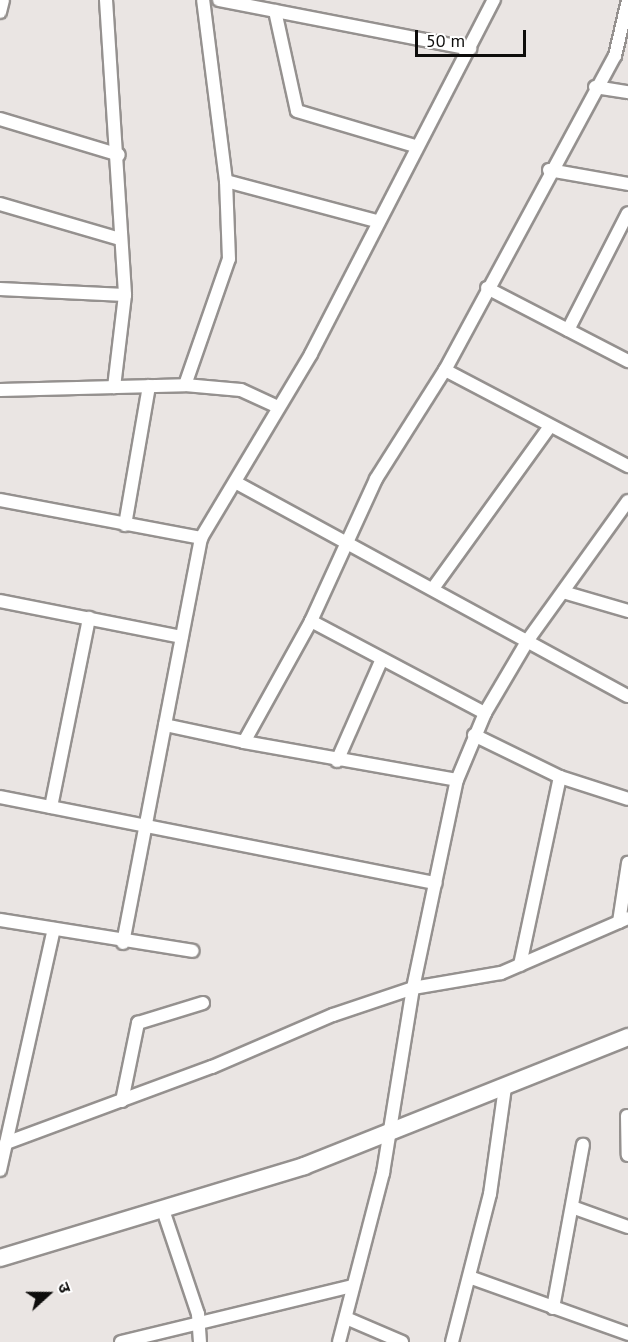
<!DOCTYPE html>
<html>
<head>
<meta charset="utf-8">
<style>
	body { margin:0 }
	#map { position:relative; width:628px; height:1342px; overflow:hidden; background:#eae5e3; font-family:"PT Sans","Noto Sans Devanagari",sans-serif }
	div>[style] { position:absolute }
	.roads { filter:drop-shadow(2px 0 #95918f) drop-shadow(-2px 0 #95918f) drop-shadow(0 2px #95918f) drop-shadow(0 -2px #95918f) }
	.street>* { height:12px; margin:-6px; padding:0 6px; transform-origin:6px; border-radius:6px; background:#fff }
	.secondary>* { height:16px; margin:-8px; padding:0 8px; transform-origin:8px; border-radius:8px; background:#fff }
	span { translate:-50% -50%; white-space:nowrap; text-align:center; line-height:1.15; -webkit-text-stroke:5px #fff; paint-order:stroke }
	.north { position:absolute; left:18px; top:1264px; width:60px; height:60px; -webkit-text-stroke:4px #fff; paint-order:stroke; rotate:69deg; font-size:16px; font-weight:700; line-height:24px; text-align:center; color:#0e0d0c }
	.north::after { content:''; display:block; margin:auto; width:21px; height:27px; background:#0e0d0c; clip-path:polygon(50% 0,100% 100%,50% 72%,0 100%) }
	.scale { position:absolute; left:415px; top:30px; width:111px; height:27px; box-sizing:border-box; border:3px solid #0e0d0c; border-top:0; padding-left:8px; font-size:18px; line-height:21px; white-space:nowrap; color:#0e0d0c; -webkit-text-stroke:4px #fff; paint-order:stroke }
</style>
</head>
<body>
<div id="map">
	<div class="roads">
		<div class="street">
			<i style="left:106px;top:0;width:296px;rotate:86.3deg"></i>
			<i style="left:125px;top:295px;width:93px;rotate:96.8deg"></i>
			<i style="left:219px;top:0;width:256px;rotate:11deg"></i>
			<i style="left:275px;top:11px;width:102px;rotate:77.6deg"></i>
			<i style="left:297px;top:111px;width:123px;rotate:16.5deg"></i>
			<i style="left:0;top:12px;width:12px;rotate:-76deg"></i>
			<i style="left:595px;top:87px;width:33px;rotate:9deg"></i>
			<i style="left:0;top:119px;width:124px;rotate:16.8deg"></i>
			<i style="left:549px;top:170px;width:80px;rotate:10deg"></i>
			<i style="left:226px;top:181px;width:155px;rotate:14.9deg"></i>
			<i style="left:0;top:204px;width:125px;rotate:16.3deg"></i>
			<i style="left:487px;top:288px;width:159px;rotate:27.4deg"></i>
			<i style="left:0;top:289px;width:125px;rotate:2.7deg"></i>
			<i style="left:568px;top:330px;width:131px;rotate:-62.9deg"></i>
			<i style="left:445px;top:370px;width:207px;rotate:27.7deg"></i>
			<i style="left:185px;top:385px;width:133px;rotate:-70.8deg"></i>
			<i style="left:229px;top:259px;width:78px;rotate:-92.2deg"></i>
			<i style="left:226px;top:181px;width:182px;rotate:-97.2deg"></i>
			<i style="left:0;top:390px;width:185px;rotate:-1.5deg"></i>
			<i style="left:185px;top:385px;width:56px;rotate:5.1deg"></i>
			<i style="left:241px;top:390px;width:41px;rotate:24.7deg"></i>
			<i style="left:235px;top:482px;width:447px;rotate:28.6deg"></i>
			<i style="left:0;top:500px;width:205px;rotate:10.7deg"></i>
			<i style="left:125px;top:525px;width:141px;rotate:-80.2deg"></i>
			<i style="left:434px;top:587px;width:198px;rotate:-54.2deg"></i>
			<i style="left:563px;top:592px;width:68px;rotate:16.3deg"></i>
			<i style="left:0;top:601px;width:185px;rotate:11.2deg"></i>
			<i style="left:311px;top:621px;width:197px;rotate:27.9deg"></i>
			<i style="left:165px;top:725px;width:81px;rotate:12.1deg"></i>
			<i style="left:244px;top:742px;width:138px;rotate:-61deg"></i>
			<i style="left:311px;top:621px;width:156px;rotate:-65.4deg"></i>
			<i style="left:376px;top:479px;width:129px;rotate:-57.7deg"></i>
			<i style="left:445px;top:370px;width:357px;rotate:-61.6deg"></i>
			<i style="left:615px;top:56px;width:57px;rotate:-76.9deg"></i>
			<i style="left:474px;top:735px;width:96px;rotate:26deg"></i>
			<i style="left:560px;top:777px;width:71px;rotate:17.9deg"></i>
			<i style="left:244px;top:742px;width:216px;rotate:10.1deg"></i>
			<i style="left:337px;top:761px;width:111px;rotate:-66.2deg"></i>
			<i style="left:0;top:797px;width:444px;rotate:11.2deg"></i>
			<i style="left:51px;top:807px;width:193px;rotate:-78.6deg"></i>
			<i style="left:0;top:920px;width:195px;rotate:9.1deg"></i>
			<i style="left:619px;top:922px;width:60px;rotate:-81.3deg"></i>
			<i style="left:123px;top:943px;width:412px;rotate:-79.1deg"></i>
			<i style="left:201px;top:538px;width:214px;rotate:-59.1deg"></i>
			<i style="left:311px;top:354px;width:399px;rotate:-62.7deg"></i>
			<i style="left:520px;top:965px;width:192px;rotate:-78deg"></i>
			<i style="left:122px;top:1101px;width:80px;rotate:-78.4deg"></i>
			<i style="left:138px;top:1023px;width:68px;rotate:-17.1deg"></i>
			<i style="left:627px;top:1116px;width:39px;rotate:89deg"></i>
			<i style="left:6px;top:1143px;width:220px;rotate:-20.3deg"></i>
			<i style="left:212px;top:1067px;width:132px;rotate:-23.3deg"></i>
			<i style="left:333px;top:1015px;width:84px;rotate:-18.6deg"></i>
			<i style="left:413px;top:988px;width:89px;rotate:-9.7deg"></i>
			<i style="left:501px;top:973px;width:138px;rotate:-23.4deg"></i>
			<i style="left:0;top:1170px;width:247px;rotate:-77.4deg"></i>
			<i style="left:572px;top:1207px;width:59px;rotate:19.7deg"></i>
			<i style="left:163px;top:1210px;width:110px;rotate:71.4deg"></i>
			<i style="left:198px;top:1314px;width:28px;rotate:86deg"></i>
			<i style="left:472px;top:1278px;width:166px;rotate:19.7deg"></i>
			<i style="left:553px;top:1308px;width:166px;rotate:-79.6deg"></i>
			<i style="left:346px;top:1318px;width:61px;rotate:23.2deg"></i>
			<i style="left:121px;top:1342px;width:238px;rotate:-13.6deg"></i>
			<i style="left:339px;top:1342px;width:175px;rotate:-75.4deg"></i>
			<i style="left:383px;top:1173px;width:187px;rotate:-80.8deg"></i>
			<i style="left:413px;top:988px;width:213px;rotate:-78.1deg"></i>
			<i style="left:457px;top:780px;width:73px;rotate:-67.3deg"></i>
			<i style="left:485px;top:713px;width:85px;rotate:-59.5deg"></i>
			<i style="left:528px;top:640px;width:171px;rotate:-54.3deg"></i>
			<i style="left:452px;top:1342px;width:153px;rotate:-75.6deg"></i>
			<i style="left:490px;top:1194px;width:108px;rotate:-82deg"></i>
		</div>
		<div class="secondary">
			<i style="left:0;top:1258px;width:318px;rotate:-16.8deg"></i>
			<i style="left:304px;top:1166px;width:349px;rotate:-21.7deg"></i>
		</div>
	</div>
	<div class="north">उ</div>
	<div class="scale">50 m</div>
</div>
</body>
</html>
